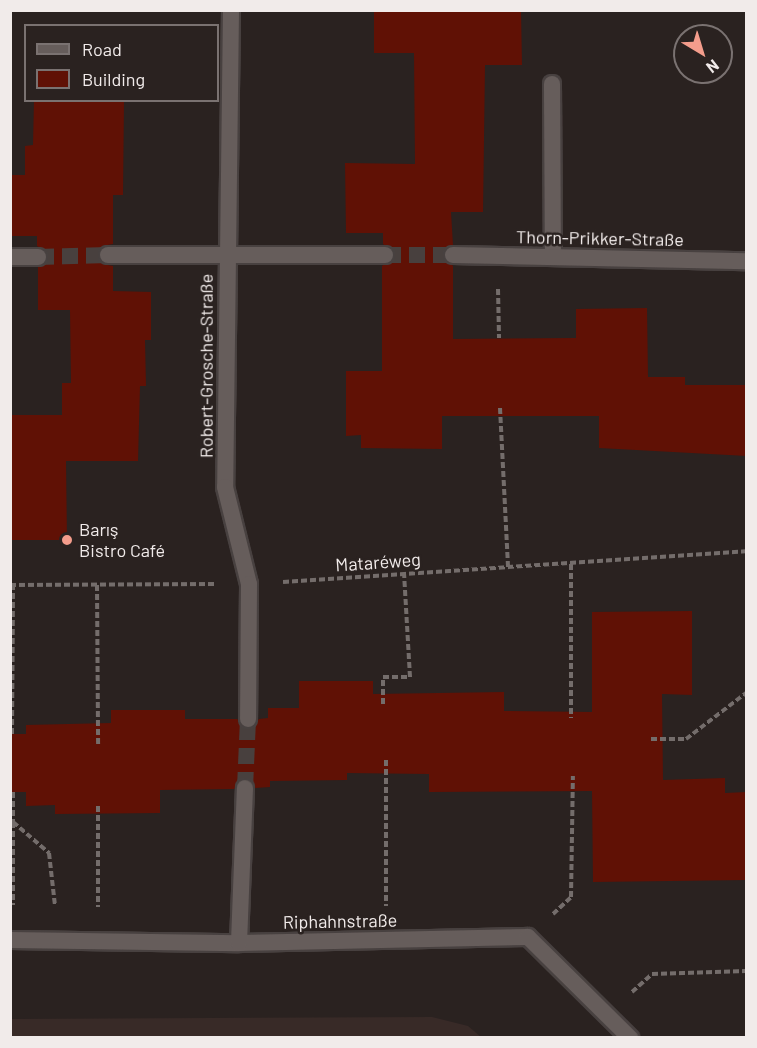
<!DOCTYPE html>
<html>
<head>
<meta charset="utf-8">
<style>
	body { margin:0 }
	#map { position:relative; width:757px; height:1048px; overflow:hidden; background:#2a2220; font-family:Barlow,sans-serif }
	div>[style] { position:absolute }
	.built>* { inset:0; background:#382a27 }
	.building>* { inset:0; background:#601105 }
	.minor-tunnel>* { height:16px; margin-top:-8px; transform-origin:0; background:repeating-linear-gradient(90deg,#48403e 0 16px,transparent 0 24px) }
	.path>* { height:4px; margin-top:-2px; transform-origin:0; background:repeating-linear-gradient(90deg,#746d6b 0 6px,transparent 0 9px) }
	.roads { filter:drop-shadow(2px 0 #484140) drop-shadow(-2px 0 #484140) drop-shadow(0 2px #484140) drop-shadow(0 -2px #484140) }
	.service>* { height:16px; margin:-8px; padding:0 8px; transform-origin:8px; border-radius:8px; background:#665d5b }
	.minor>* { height:16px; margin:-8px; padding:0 8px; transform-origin:8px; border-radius:8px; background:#665d5b }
	.dots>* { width:16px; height:16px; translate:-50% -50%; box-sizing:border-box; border:3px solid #2a2220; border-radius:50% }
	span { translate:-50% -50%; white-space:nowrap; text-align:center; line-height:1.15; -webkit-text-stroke:5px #2a2220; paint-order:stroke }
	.street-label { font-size:18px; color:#f1ebea }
	.poi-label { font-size:18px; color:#f1ebea }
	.left { translate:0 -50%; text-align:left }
	.frame { position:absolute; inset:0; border:12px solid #f1ebea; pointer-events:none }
	.legend { position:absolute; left:24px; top:24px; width:195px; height:78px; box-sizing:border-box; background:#2a2220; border:2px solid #7a7271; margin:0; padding:8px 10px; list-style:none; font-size:18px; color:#f1ebea }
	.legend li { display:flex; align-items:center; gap:12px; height:30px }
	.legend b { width:30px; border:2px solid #7a7271 }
	.north { position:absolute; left:673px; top:24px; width:60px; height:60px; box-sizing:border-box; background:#2a2220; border:2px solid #7a7271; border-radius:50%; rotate:142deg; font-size:16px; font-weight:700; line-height:24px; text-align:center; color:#f1ebea }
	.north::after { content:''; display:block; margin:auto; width:21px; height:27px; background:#f49d8c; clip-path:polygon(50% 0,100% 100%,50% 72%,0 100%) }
</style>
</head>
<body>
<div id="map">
	<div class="built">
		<i style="clip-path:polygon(432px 1017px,468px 1026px,481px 1037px,10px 1037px,11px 1019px)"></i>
	</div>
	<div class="building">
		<i style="clip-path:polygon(374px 10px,521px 10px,522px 65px,485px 65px,483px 212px,451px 212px,453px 245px,443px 254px,453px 266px,453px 339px,576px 338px,576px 309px,647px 308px,648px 377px,685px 377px,685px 385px,747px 385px,747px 456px,599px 448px,599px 416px,442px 416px,442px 449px,361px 448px,361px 435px,346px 436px,346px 371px,382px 371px,382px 266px,395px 254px,383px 244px,383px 233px,346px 233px,345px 163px,415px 164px,414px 53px,374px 53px)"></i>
		<i style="clip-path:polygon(34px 100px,124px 100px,123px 195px,113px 195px,113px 244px,102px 246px,98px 256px,102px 264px,113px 266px,113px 291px,151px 292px,151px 340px,145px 340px,146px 386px,140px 386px,138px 461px,66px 461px,67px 540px,10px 540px,10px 415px,62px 415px,62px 383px,71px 383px,70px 310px,38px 310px,38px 267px,47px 263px,47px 252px,37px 246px,37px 236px,12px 236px,10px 175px,25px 175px,25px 146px,33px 145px)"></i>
		<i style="clip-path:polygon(692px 611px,692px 695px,662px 694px,663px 780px,725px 778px,725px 793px,747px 792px,747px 880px,593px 882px,592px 791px,429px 792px,429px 774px,347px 773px,347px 780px,270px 781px,270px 787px,255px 788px,245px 778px,234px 789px,160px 790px,160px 813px,55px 814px,55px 805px,26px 806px,26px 792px,10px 792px,10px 734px,26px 734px,26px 725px,111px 723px,111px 710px,185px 710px,185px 719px,237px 719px,249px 729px,259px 719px,268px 718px,268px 708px,299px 708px,299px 681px,373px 681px,373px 694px,504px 692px,504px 711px,592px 712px,592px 612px)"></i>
	</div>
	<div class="minor-tunnel">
		<i style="left:385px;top:255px;width:68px"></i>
		<i style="left:38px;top:257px;width:70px;rotate:-1.6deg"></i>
		<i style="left:245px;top:788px;width:69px;rotate:-87.5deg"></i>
	</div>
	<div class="path">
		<i style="left:498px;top:289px;width:49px;rotate:88.8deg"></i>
		<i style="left:500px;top:408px;width:160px;rotate:87.1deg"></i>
		<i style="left:571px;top:564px;width:154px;rotate:90deg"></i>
		<i style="left:283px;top:582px;width:464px;rotate:-3.8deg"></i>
		<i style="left:10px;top:585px;width:206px;rotate:-0.3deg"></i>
		<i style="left:97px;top:585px;width:162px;rotate:89.6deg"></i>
		<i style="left:383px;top:704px;width:27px;rotate:-90deg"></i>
		<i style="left:383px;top:677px;width:27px"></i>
		<i style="left:410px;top:677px;width:103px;rotate:-93.3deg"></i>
		<i style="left:12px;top:734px;width:149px;rotate:-89.6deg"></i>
		<i style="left:651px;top:739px;width:35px"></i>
		<i style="left:686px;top:739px;width:76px;rotate:-37.5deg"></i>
		<i style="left:386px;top:760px;width:146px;rotate:90deg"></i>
		<i style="left:13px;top:792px;width:30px;rotate:90deg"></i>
		<i style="left:13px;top:822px;width:48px;rotate:40.7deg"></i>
		<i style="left:49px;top:853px;width:53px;rotate:83.5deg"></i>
		<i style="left:98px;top:806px;width:101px;rotate:90deg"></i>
		<i style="left:13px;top:822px;width:83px;rotate:90deg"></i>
		<i style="left:553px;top:914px;width:25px;rotate:-43deg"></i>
		<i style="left:571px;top:897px;width:121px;rotate:-89.1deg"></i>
		<i style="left:632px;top:992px;width:27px;rotate:-42deg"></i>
		<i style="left:652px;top:974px;width:94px;rotate:-1.8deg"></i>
	</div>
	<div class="roads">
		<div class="service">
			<i style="left:552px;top:84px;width:173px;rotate:89.7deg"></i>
		</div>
		<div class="minor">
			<i style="left:231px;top:10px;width:477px;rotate:90.7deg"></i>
			<i style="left:225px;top:487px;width:100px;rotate:76.1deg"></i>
			<i style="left:249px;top:584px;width:135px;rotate:90.4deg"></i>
			<i style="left:108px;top:255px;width:277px"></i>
			<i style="left:453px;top:255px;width:293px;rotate:1.2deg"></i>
			<i style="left:10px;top:257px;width:28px"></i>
			<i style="left:10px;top:940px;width:229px;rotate:0.8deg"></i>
			<i style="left:239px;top:943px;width:289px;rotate:-1.2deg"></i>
			<i style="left:528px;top:937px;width:144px;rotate:44.7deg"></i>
			<i style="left:239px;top:943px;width:155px;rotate:-87.8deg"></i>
		</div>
	</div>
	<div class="dots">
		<i style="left:67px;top:540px;background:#f49d8c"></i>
	</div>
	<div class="street-label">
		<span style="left:600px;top:238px;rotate:1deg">Thorn-Prikker-Straße</span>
		<span style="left:206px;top:366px;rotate:-90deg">Robert-Grosche-Straße</span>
		<span style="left:378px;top:562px;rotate:-4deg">Mataréweg</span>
		<span style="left:340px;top:921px;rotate:-1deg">Riphahnstraße</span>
	</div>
	<div class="poi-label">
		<span class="left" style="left:79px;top:540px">Barış<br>Bistro Café</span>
	</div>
	<div class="frame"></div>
	<ul class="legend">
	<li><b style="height:8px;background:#665d5b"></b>Road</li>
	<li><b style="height:16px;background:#601105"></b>Building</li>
	</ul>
	<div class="north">N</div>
</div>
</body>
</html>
